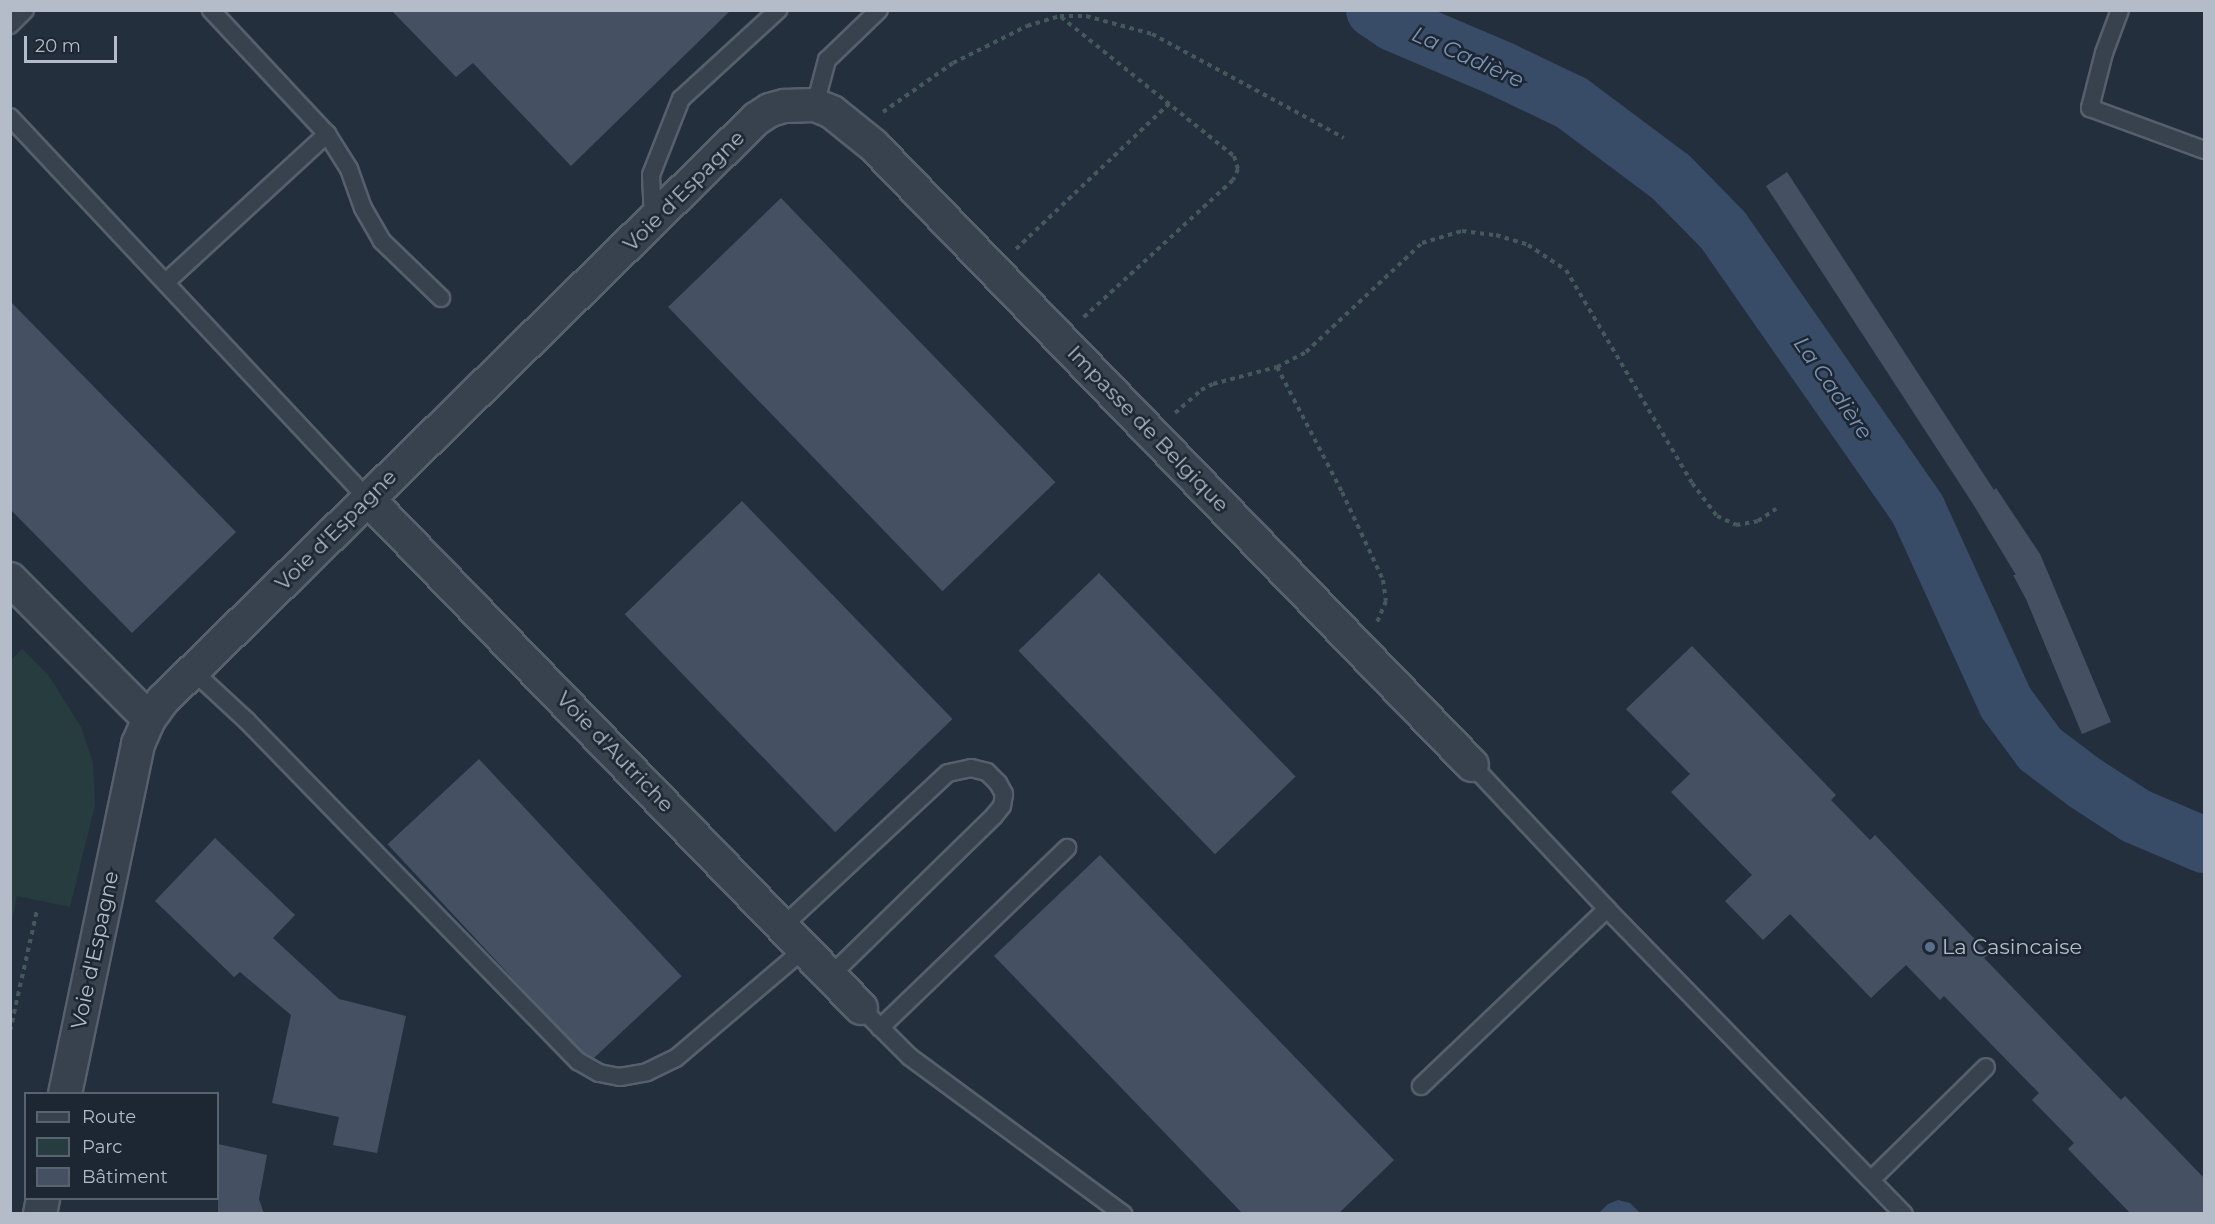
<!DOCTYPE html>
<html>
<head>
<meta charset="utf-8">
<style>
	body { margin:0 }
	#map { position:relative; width:2215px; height:1224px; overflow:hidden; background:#242f3e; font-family:Montserrat,sans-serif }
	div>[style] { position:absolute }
	.green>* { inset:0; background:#263c3f }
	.water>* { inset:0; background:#394c67 }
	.river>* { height:56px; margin:-28px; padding:0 28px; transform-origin:28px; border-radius:28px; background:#394c67 }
	.building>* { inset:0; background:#455162; transform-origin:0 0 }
	.path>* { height:4px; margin-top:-2px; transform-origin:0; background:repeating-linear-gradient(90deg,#44595c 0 4.5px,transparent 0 9px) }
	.roads { filter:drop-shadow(2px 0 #565f6c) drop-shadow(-2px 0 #565f6c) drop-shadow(0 2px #565f6c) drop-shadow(0 -2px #565f6c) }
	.service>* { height:16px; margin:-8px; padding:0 8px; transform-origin:8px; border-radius:8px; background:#38414e }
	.minor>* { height:32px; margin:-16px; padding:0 16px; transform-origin:16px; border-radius:16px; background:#38414e }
	.dots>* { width:16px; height:16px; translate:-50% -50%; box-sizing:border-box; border:3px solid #1d2633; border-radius:50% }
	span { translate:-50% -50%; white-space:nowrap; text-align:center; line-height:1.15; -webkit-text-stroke:5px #1d2633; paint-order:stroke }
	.street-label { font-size:21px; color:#b4bcc9 }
	.poi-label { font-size:21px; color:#b4bcc9 }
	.left { translate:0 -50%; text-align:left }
	.water-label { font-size:22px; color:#7c92b1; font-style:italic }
	.frame { position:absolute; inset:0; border:12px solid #b4bcc9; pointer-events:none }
	.legend { position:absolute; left:24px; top:1092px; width:195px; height:108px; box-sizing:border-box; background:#1d2633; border:2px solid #59626f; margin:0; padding:8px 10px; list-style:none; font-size:18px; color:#b4bcc9 }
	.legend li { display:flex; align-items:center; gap:12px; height:30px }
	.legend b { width:30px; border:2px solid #59626f }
	.scale { position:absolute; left:24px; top:36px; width:93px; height:27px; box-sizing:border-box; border:3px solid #b4bcc9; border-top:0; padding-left:8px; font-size:18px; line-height:21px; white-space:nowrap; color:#b4bcc9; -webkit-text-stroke:4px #1d2633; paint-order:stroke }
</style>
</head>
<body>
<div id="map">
	<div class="green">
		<i style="clip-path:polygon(22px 649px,49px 676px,81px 727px,93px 763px,95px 805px,70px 907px,17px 896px,11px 925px,10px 661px)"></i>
	</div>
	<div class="water">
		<i style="clip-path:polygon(1618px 1200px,1630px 1203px,1640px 1213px,1599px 1213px,1608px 1204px)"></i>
	</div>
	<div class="river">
		<i style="left:1374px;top:10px;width:23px;rotate:34deg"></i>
		<i style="left:1393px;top:23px;width:120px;rotate:23.1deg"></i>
		<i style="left:1503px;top:70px;width:76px;rotate:25.6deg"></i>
		<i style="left:1572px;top:103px;width:124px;rotate:36.8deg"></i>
		<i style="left:1671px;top:177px;width:74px;rotate:45.5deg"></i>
		<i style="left:1723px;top:230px;width:341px;rotate:55.1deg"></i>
		<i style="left:1918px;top:510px;width:212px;rotate:65.5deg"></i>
		<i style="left:2006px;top:703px;width:57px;rotate:53.5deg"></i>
		<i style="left:2040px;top:749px;width:56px;rotate:37.1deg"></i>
		<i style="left:2085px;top:783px;width:61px;rotate:32.9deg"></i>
		<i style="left:2136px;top:816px;width:74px;rotate:23.1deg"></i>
	</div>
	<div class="building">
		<i style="clip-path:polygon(391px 10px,731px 10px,571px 166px,473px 63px,456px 77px)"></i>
		<i style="clip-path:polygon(1787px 172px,1994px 490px,1996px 488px,2040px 554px,2111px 722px,2082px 734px,2026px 599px,2013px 575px,2016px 575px,1973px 504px,1766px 186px)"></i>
		<i style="left:781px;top:198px;width:395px;height:157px;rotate:46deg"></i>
		<i style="clip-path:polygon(10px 301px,236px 532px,132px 633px,10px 509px)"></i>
		<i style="left:742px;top:501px;width:303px;height:163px;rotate:46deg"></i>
		<i style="left:1099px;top:573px;width:283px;height:112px;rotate:46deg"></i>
		<i style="clip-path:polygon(1692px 646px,1836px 795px,1831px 800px,1870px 840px,1875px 835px,1989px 954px,1984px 958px,2121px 1100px,2125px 1096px,2205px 1179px,2205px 1214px,2131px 1214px,2068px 1149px,2074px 1143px,2032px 1100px,2039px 1093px,1944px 996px,1940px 1000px,1906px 965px,1871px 998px,1790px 914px,1763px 940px,1725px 901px,1752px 875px,1671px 792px,1690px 774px,1626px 709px)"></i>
		<i style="left:479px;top:759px;width:297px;height:125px;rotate:47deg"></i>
		<i style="clip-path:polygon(215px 838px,295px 915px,273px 938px,339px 999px,406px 1016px,377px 1153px,333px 1145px,339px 1117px,272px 1103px,291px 1015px,240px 972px,234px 977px,155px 901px)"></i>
		<i style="clip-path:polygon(1100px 855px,1394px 1160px,1338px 1214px,1243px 1214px,994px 956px)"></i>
		<i style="clip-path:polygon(218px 1144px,267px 1155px,259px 1199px,264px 1214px,218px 1214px)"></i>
	</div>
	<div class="path">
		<i style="left:1061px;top:17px;width:222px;rotate:38.8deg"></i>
		<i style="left:1234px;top:156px;width:14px;rotate:73deg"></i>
		<i style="left:1238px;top:169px;width:12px;rotate:114deg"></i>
		<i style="left:1233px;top:180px;width:204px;rotate:137.4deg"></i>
		<i style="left:883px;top:112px;width:85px;rotate:-35deg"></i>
		<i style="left:953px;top:63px;width:83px;rotate:-26.6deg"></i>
		<i style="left:1027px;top:26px;width:34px;rotate:-17deg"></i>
		<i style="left:1060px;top:16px;width:26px"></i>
		<i style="left:1086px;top:16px;width:68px;rotate:15.3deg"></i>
		<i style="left:1152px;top:34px;width:218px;rotate:28.4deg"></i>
		<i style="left:1016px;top:249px;width:211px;rotate:-43.5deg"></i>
		<i style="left:1277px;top:367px;width:141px;rotate:62.5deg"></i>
		<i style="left:1342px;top:492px;width:97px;rotate:65deg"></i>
		<i style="left:1383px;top:580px;width:21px;rotate:82deg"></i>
		<i style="left:1386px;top:601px;width:23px;rotate:113deg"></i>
		<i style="left:1175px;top:413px;width:35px;rotate:-41deg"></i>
		<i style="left:1201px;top:390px;width:13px;rotate:-27deg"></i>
		<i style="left:1213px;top:384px;width:66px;rotate:-14.9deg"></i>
		<i style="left:1277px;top:367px;width:33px;rotate:-27deg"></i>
		<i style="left:1306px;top:352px;width:159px;rotate:-43.2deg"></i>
		<i style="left:1422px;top:243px;width:42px;rotate:-16.7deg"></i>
		<i style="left:1462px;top:231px;width:34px;rotate:7deg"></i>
		<i style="left:1496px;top:235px;width:34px;rotate:17deg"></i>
		<i style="left:1528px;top:245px;width:45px;rotate:33.3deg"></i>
		<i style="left:1566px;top:270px;width:247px;rotate:59.4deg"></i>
		<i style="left:1692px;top:483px;width:41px;rotate:52.9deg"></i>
		<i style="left:1717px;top:516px;width:21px;rotate:25deg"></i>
		<i style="left:1736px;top:525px;width:22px;rotate:-10deg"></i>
		<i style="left:1758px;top:521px;width:22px;rotate:-34deg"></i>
		<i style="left:10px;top:1031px;width:124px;rotate:-77.4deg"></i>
	</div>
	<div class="roads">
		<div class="service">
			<i style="left:2120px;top:10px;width:46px;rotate:110.4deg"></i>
			<i style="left:2104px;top:53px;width:57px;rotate:104.3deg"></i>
			<i style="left:2090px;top:108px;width:121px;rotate:20.2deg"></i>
			<i style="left:10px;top:25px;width:21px;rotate:-45deg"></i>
			<i style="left:815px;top:105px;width:47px;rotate:-75.1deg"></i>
			<i style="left:827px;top:60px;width:72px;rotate:-43.9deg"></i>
			<i style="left:10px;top:117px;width:522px;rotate:46.86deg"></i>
			<i style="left:327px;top:134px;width:41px;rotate:57.8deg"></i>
			<i style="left:349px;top:169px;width:41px;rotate:70.3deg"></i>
			<i style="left:363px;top:208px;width:38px;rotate:60deg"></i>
			<i style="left:382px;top:241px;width:82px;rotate:44deg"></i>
			<i style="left:653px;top:219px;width:44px;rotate:-92.6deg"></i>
			<i style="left:651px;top:175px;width:82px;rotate:-68.5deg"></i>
			<i style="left:681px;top:99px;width:132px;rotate:-42.5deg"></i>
			<i style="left:166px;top:282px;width:219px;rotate:-42.6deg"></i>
			<i style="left:327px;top:134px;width:170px;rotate:-133.1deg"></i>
			<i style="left:192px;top:670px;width:75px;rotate:42.8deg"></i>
			<i style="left:247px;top:721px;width:475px;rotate:45.8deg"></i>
			<i style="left:578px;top:1061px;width:24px;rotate:30deg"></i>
			<i style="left:599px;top:1073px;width:21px;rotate:11deg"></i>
			<i style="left:620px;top:1077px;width:27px;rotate:-10deg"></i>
			<i style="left:647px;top:1072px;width:32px;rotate:-26deg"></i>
			<i style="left:676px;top:1058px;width:168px;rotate:-40.4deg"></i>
			<i style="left:1472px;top:765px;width:197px;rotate:46.8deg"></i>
			<i style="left:1607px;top:909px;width:426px;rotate:45.8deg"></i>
			<i style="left:782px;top:927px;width:226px;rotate:-42.9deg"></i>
			<i style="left:948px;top:773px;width:24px;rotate:-12deg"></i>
			<i style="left:971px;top:768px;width:16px;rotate:14deg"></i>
			<i style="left:987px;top:772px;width:16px;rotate:45deg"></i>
			<i style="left:998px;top:783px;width:13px;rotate:61deg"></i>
			<i style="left:1004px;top:794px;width:12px;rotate:99deg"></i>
			<i style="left:1002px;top:806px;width:13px;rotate:129deg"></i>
			<i style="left:994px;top:816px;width:229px;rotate:135.7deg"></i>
			<i style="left:861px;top:1008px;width:69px;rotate:45deg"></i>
			<i style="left:910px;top:1057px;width:265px;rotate:36.4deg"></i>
			<i style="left:880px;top:1028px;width:260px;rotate:-43.9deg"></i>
			<i style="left:1421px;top:1086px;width:257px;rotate:-43.6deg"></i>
			<i style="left:1871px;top:1180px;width:161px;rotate:-44.5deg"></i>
		</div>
		<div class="minor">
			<i style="left:367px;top:498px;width:710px;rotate:45.91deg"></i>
			<i style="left:10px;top:579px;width:197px;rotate:45.2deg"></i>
			<i style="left:65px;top:1094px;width:358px;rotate:-78.2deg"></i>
			<i style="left:138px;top:744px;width:27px;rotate:-66deg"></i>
			<i style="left:149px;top:719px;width:24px;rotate:-54deg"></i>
			<i style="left:163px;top:700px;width:830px;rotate:-44.41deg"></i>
			<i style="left:756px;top:119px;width:17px;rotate:-33deg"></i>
			<i style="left:770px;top:110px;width:15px;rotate:-16deg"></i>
			<i style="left:784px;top:106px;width:31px;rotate:-2deg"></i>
			<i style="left:815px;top:105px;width:18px;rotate:22deg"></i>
			<i style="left:832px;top:112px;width:53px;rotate:38.8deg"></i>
			<i style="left:873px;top:145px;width:862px;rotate:45.99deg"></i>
			<i style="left:40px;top:1214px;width:16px;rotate:-79deg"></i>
		</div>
	</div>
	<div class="dots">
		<i style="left:1930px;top:947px;background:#5c6f8a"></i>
	</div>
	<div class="street-label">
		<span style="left:684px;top:191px;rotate:-45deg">Voie d'Espagne</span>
		<span style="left:1148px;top:429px;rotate:46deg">Impasse de Belgique</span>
		<span style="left:336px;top:530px;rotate:-45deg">Voie d'Espagne</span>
		<span style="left:615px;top:752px;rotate:46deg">Voie d'Autriche</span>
		<span style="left:95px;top:950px;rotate:-78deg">Voie d'Espagne</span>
	</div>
	<div class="poi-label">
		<span class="left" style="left:1942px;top:947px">La Casincaise</span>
	</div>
	<div class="water-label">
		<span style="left:1468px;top:57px;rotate:24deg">La Cadière</span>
		<span style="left:1833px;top:388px;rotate:55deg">La Cadière</span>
	</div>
	<div class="frame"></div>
	<ul class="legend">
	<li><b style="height:8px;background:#38414e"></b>Route</li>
	<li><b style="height:16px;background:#263c3f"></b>Parc</li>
	<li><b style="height:16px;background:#455162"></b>Bâtiment</li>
	</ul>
	<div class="scale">20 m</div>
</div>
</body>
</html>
